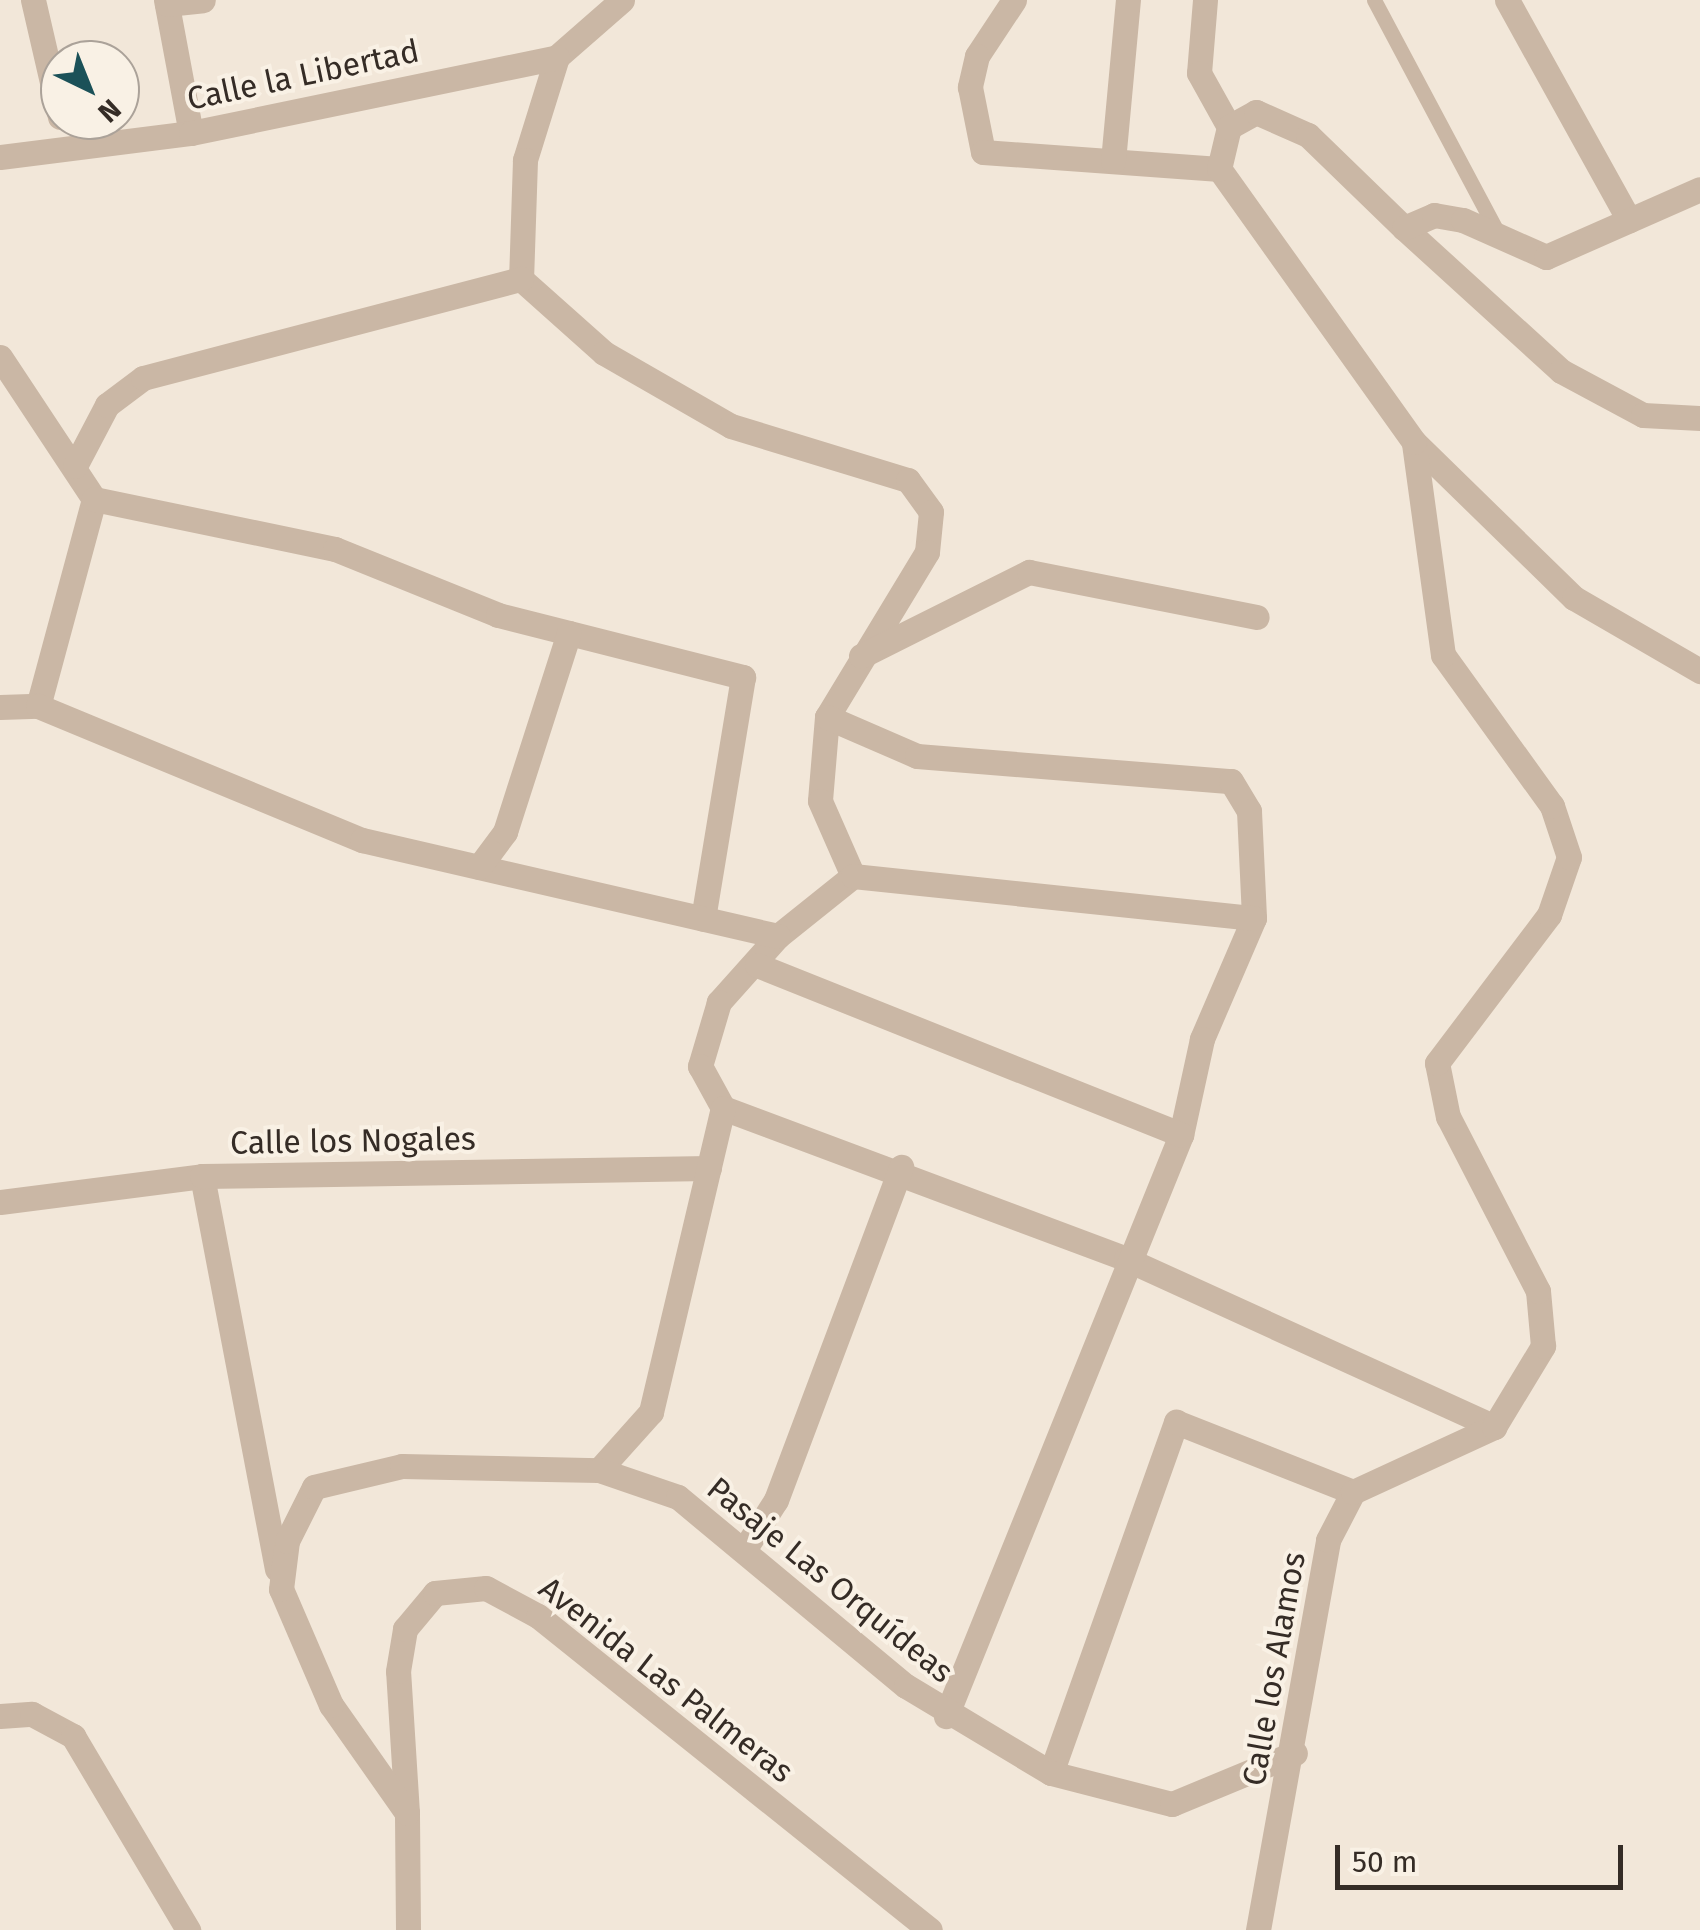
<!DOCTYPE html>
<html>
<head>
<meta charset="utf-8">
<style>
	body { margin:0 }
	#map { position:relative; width:1700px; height:1930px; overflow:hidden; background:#f2e7d9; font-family:"Fira Sans",sans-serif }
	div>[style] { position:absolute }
	.lane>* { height:15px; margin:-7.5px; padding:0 7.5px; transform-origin:7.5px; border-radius:7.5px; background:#cab7a5 }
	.street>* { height:25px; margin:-12.5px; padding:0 12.5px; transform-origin:12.5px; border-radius:12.5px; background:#cab7a5 }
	span { translate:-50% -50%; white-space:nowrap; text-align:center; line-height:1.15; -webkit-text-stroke:8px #f9f1e5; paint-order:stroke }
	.street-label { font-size:32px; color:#352c26 }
	.north { position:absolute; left:40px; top:40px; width:100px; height:100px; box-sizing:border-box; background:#f9f1e5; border:2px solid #aba299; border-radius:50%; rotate:137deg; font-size:28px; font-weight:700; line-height:40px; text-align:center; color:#352c26 }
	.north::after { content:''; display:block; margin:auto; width:35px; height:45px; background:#1b5158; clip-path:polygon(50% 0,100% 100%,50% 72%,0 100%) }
	.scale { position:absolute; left:1335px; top:1845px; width:288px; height:45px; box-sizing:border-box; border:5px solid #352c26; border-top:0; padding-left:12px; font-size:30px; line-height:35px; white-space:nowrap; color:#352c26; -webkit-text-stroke:8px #f9f1e5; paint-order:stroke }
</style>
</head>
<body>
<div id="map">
	<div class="lane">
		<i style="left:1374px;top:0;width:266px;rotate:62deg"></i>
	</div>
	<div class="street">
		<i style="left:33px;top:0;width:120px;rotate:77deg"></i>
		<i style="left:166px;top:0;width:135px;rotate:79.4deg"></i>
		<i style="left:622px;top:0;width:86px;rotate:138.8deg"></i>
		<i style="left:557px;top:57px;width:108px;rotate:107.3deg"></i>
		<i style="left:525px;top:160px;width:119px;rotate:91.9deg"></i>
		<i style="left:521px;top:279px;width:111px;rotate:41.7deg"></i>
		<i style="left:604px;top:353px;width:146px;rotate:29.9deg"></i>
		<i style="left:731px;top:426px;width:185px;rotate:17deg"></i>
		<i style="left:908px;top:480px;width:39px;rotate:54deg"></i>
		<i style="left:931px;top:512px;width:40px;rotate:95.7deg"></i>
		<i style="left:927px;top:552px;width:193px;rotate:121.2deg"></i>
		<i style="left:827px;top:717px;width:84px;rotate:94.8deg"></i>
		<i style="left:820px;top:801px;width:82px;rotate:66.3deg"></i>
		<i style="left:853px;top:876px;width:96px;rotate:141.3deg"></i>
		<i style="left:778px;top:936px;width:89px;rotate:131.8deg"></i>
		<i style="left:719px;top:1002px;width:67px;rotate:106.5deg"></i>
		<i style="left:700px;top:1066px;width:48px;rotate:61.3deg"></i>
		<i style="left:723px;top:1108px;width:430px;rotate:20.5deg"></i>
		<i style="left:1126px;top:1259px;width:405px;rotate:24.5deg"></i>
		<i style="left:1014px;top:0;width:67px;rotate:123.5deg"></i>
		<i style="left:977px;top:56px;width:32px;rotate:103deg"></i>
		<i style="left:970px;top:87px;width:66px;rotate:78.7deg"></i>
		<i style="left:983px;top:152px;width:237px;rotate:4.1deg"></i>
		<i style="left:1205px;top:0;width:73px;rotate:94.7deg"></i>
		<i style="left:1199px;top:73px;width:62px;rotate:60.9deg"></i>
		<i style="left:1507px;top:0;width:252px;rotate:61deg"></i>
		<i style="left:167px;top:4px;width:36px;rotate:-6deg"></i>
		<i style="left:0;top:157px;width:193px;rotate:-7.2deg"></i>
		<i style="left:191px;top:133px;width:374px;rotate:-11.7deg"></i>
		<i style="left:1113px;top:161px;width:162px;rotate:-84.7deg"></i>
		<i style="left:1404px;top:228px;width:212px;rotate:42.3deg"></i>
		<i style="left:1561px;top:371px;width:93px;rotate:28.2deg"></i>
		<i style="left:1643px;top:415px;width:57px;rotate:3deg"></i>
		<i style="left:0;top:357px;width:170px;rotate:56.5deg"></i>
		<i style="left:94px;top:499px;width:214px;rotate:105.1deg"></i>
		<i style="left:1414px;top:442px;width:223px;rotate:44.3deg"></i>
		<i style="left:1574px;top:598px;width:146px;rotate:30.1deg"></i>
		<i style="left:75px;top:466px;width:69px;rotate:-62.3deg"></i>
		<i style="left:107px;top:405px;width:45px;rotate:-36.9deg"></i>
		<i style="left:143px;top:378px;width:391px;rotate:-14.7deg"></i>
		<i style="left:94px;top:499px;width:246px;rotate:11.7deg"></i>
		<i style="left:335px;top:549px;width:176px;rotate:22deg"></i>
		<i style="left:498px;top:615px;width:253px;rotate:14.2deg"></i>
		<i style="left:743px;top:677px;width:245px;rotate:99.4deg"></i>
		<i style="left:861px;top:656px;width:188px;rotate:-26.6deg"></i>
		<i style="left:1029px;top:572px;width:232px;rotate:11.2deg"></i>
		<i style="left:0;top:707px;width:38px;rotate:-2deg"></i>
		<i style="left:38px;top:706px;width:351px;rotate:22.5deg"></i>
		<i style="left:362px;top:840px;width:427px;rotate:13deg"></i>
		<i style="left:827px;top:717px;width:98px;rotate:23.4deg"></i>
		<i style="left:917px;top:756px;width:315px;rotate:4.6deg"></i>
		<i style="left:1231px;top:781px;width:35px;rotate:59deg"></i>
		<i style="left:1249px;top:811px;width:107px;rotate:87.3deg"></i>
		<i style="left:1254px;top:918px;width:132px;rotate:113.3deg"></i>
		<i style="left:1202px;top:1039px;width:98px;rotate:102.3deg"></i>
		<i style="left:1181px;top:1135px;width:627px;rotate:112.02deg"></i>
		<i style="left:479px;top:867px;width:44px;rotate:-53.4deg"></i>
		<i style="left:505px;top:832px;width:209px;rotate:-72.2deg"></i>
		<i style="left:853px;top:876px;width:403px;rotate:6deg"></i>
		<i style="left:757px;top:965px;width:457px;rotate:21.8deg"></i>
		<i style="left:202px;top:1176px;width:400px;rotate:79.2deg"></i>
		<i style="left:0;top:1202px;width:204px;rotate:-7.3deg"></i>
		<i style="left:202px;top:1176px;width:507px;rotate:-0.9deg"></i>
		<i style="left:599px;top:1470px;width:78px;rotate:-48.1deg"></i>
		<i style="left:651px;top:1412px;width:312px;rotate:-76.7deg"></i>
		<i style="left:744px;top:1550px;width:59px;rotate:-57.4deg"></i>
		<i style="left:776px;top:1500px;width:356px;rotate:-69.4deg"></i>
		<i style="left:0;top:1716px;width:32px;rotate:-4deg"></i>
		<i style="left:32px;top:1714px;width:47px;rotate:28.2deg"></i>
		<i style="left:73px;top:1736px;width:226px;rotate:59.3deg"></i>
		<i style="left:1051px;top:1773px;width:373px;rotate:-70.4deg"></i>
		<i style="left:1176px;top:1422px;width:190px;rotate:21.6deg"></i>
		<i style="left:407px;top:1813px;width:142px;rotate:-93.6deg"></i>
		<i style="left:398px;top:1671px;width:43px;rotate:-80.5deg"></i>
		<i style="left:405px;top:1629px;width:47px;rotate:-50.2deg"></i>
		<i style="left:435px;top:1593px;width:51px;rotate:-5.6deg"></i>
		<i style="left:486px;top:1588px;width:59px;rotate:28.3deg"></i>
		<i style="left:538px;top:1616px;width:502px;rotate:38.7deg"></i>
		<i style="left:408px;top:1930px;width:117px;rotate:-90.5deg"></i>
		<i style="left:407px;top:1813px;width:132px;rotate:-125.1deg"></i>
		<i style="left:331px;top:1705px;width:126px;rotate:-113.3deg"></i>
		<i style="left:281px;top:1589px;width:48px;rotate:-82.9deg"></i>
		<i style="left:287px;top:1541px;width:60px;rotate:-63.4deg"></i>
		<i style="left:314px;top:1487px;width:90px;rotate:-13.4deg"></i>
		<i style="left:402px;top:1466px;width:197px;rotate:1.2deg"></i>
		<i style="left:599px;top:1470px;width:83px;rotate:18.9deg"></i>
		<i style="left:678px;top:1497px;width:296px;rotate:39.7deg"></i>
		<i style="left:906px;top:1686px;width:169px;rotate:31deg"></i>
		<i style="left:1051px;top:1773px;width:125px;rotate:14.4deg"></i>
		<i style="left:1172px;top:1804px;width:133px;rotate:-22.5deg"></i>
		<i style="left:1258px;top:1930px;width:396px;rotate:-79.8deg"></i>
		<i style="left:1328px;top:1540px;width:54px;rotate:-62.5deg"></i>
		<i style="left:1353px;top:1492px;width:155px;rotate:-24.7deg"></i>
		<i style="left:1494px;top:1427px;width:95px;rotate:-58.8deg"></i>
		<i style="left:1543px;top:1346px;width:55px;rotate:-95.2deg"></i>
		<i style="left:1538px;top:1291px;width:196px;rotate:-117.3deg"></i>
		<i style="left:1448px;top:1117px;width:55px;rotate:-101.5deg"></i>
		<i style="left:1437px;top:1063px;width:186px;rotate:-52.9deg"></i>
		<i style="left:1549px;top:915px;width:61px;rotate:-71deg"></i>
		<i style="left:1569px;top:857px;width:54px;rotate:-108.4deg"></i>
		<i style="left:1552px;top:806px;width:186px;rotate:-125.8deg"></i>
		<i style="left:1443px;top:655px;width:215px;rotate:-97.8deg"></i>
		<i style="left:1414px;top:442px;width:335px;rotate:-125.5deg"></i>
		<i style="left:1219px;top:169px;width:43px;rotate:-76.6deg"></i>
		<i style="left:1229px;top:127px;width:31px;rotate:-29deg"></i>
		<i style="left:1256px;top:112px;width:57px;rotate:23.9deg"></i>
		<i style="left:1308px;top:135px;width:134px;rotate:44.1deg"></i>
		<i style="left:1404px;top:228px;width:33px;rotate:-23deg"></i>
		<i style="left:1434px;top:215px;width:29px;rotate:10deg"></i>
		<i style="left:1463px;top:220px;width:91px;rotate:24deg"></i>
		<i style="left:1546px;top:257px;width:168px;rotate:-23.8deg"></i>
	</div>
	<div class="street-label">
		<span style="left:303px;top:75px;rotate:-12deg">Calle la Libertad</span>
		<span style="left:353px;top:1141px;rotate:-1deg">Calle los Nogales</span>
		<span style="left:830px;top:1580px;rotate:39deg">Pasaje Las Orquídeas</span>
		<span style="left:1274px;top:1669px;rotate:-80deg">Calle los Alamos</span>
		<span style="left:666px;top:1680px;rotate:38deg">Avenida Las Palmeras</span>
	</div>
	<div class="north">N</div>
	<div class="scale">50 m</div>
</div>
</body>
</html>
